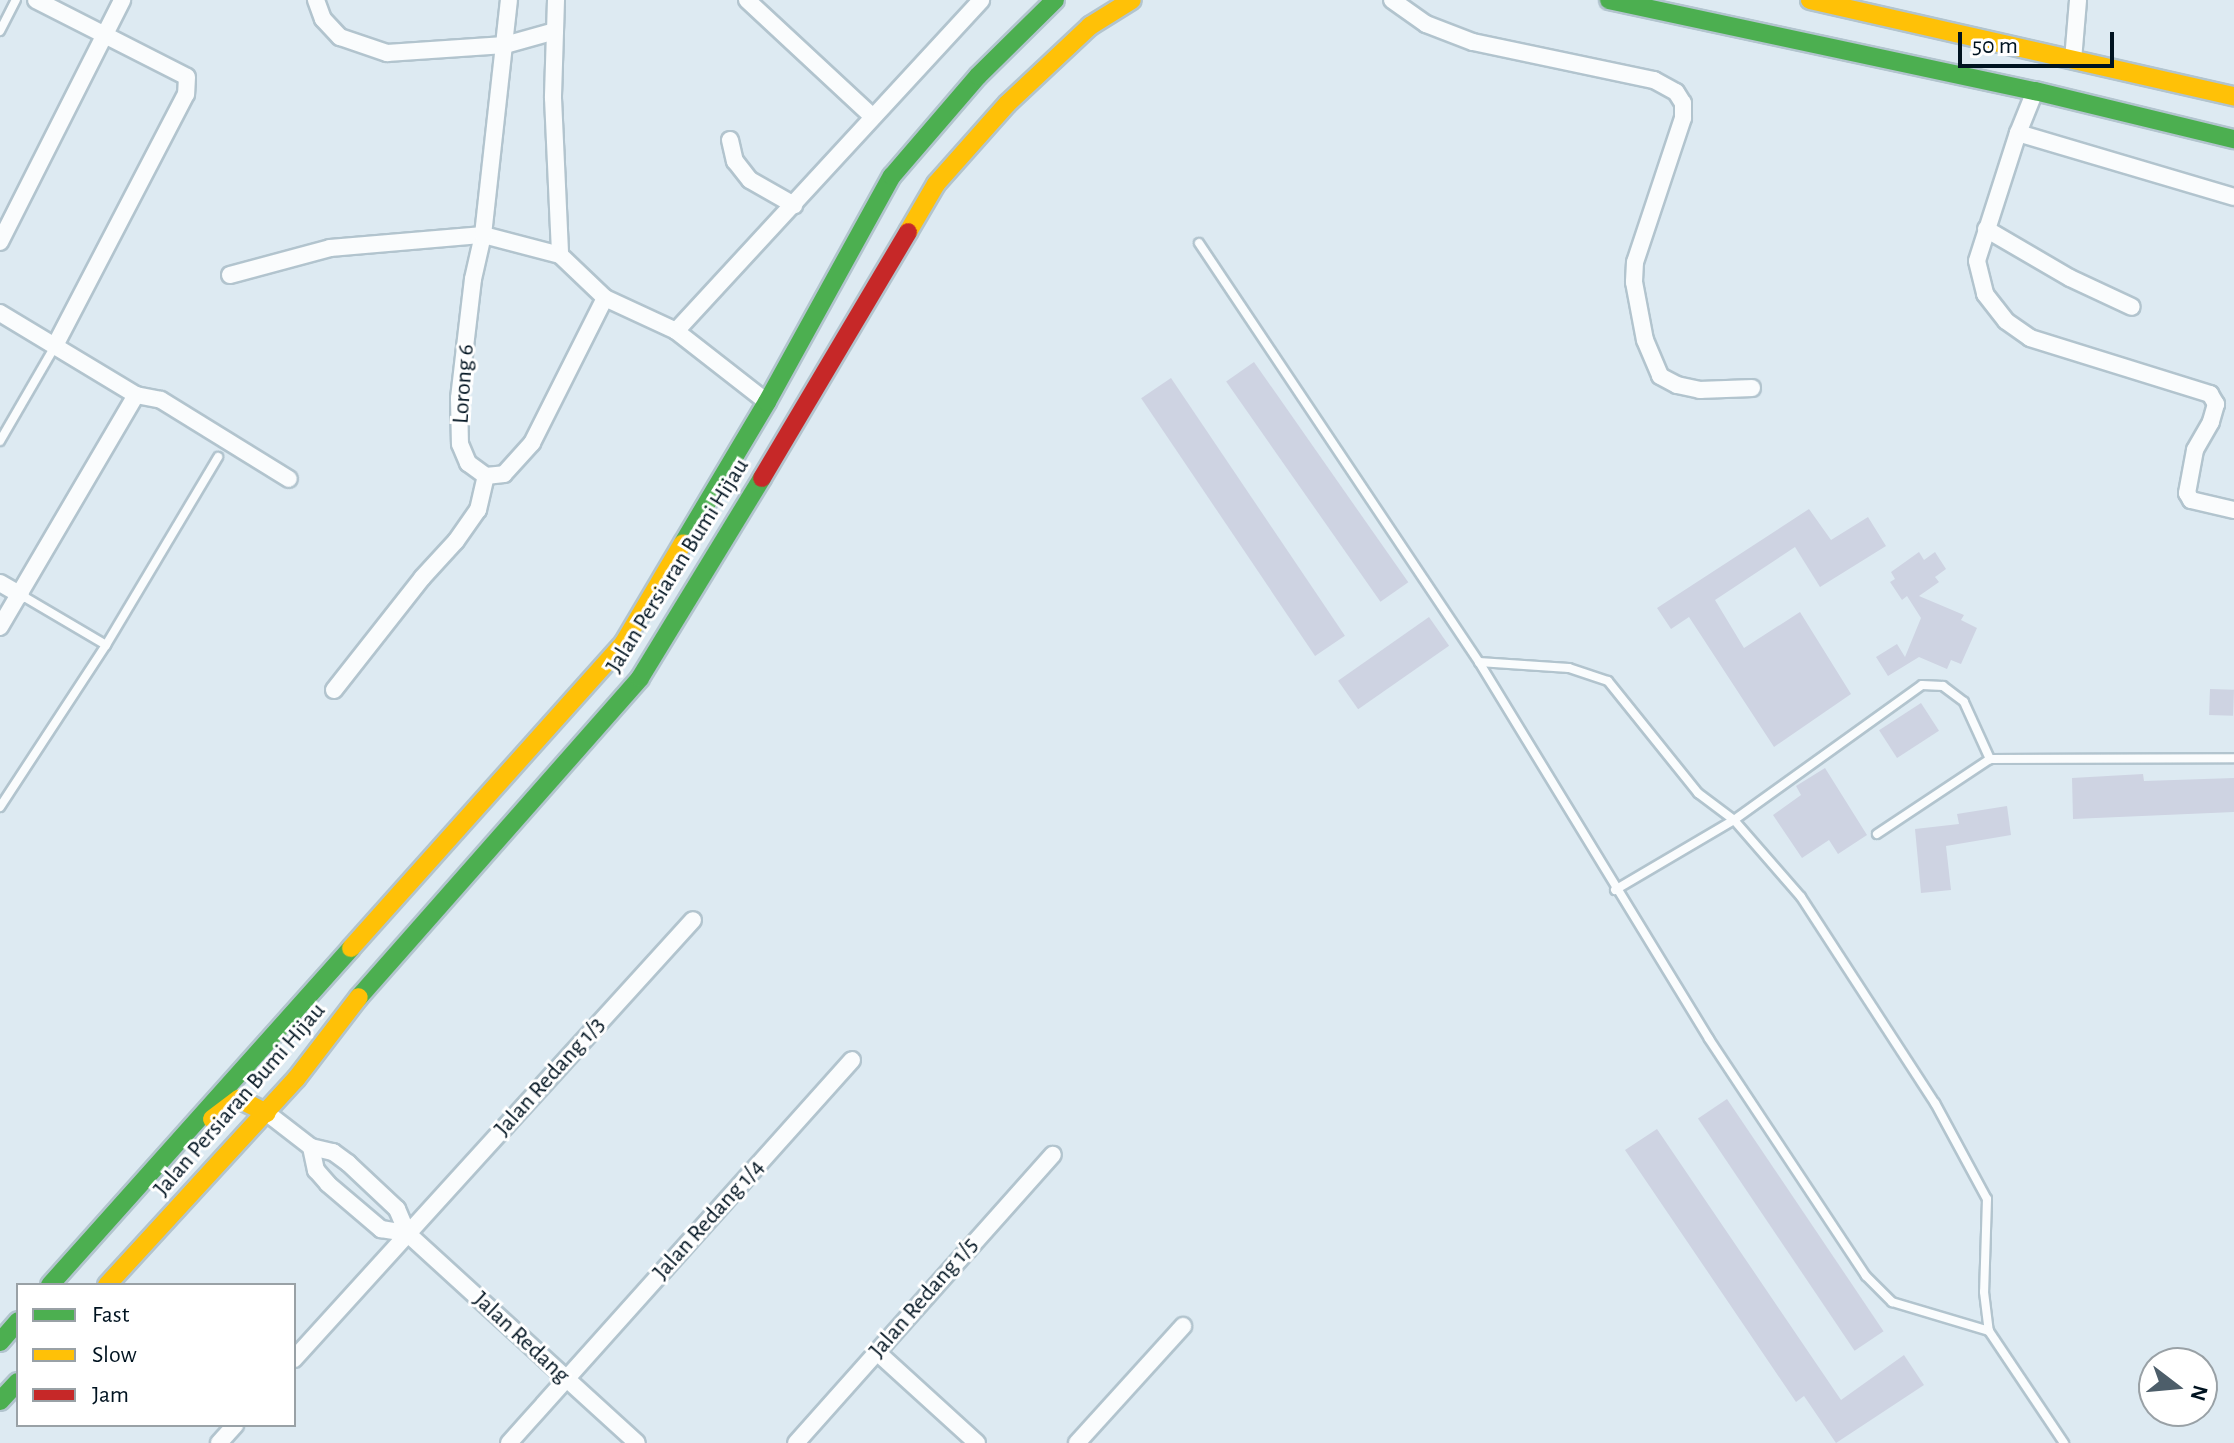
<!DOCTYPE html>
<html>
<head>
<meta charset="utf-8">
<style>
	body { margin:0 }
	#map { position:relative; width:2234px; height:1443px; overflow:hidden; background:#ddeaf2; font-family:"Alegreya Sans",sans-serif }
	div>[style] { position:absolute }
	.building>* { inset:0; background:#ced3e2; transform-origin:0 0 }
	.roads { filter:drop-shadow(2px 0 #b2c4ce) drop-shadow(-2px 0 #b2c4ce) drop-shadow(0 2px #b2c4ce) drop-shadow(0 -2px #b2c4ce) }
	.lane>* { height:8px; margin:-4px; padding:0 4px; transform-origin:4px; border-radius:4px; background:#fafcfd }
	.street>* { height:16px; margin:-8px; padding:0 8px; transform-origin:8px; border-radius:8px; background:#fafcfd }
	.fast>* { height:18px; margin:-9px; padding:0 9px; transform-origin:9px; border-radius:9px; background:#4caf50 }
	.slow>* { height:18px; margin:-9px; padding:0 9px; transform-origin:9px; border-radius:9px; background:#ffc107 }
	.jam>* { height:18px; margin:-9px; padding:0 9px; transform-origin:9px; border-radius:9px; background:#c62828 }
	span { translate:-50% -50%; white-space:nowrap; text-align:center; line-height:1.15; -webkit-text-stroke:6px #fff; paint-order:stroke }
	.street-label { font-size:24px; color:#001320 }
	.legend { position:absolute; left:16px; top:1283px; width:280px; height:144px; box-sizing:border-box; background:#fff; border:2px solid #99a1a6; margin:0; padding:10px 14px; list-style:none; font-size:24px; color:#001320 }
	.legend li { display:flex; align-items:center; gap:16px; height:40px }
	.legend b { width:40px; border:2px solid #99a1a6 }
	.north { position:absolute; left:2138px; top:1347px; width:80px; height:80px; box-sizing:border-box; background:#fff; border:2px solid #99a1a6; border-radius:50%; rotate:106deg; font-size:22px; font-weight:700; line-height:32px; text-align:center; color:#001320 }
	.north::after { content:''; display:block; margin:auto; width:28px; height:36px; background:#4d5e6a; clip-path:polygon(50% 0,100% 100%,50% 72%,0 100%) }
	.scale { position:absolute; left:1958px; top:32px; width:156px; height:36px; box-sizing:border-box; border:4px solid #001320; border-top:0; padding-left:10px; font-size:24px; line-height:28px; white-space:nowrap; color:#001320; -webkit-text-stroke:6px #fff; paint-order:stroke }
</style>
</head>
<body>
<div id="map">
	<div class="building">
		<i style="left:1254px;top:362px;width:269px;height:34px;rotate:55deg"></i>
		<i style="left:1171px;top:378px;width:311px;height:36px;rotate:56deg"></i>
		<i style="clip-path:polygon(1809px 509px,1831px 540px,1868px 517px,1886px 546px,1820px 587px,1795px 547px,1715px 600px,1744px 648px,1800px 612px,1851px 694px,1774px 747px,1689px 617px,1671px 629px,1657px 608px)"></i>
		<i style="clip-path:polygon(1919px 552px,1924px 560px,1935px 552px,1946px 569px,1935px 577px,1939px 582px,1919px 596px,1964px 615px,1961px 620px,1977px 628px,1961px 664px,1951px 660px,1947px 669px,1919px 657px,1888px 676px,1876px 657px,1897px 644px,1905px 657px,1921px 618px,1907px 596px,1902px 600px,1890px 582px,1895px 579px,1891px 572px)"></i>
		<i style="left:1429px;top:617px;width:35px;height:111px;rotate:55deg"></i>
		<i style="left:2210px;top:689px;width:24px;height:26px;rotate:2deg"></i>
		<i style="left:1921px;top:703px;width:33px;height:50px;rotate:57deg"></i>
		<i style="clip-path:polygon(1825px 768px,1867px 835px,1838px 854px,1829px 840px,1802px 858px,1773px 815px,1801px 795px,1796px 786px)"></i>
		<i style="clip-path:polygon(2143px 774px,2144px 781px,2234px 778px,2234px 812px,2073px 819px,2072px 778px)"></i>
		<i style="clip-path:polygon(2007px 806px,2011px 835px,1946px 846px,1951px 890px,1921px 893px,1915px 829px,1959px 824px,1957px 814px)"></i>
		<i style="left:1727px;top:1099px;width:280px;height:35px;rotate:56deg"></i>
		<i style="clip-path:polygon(1657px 1129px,1841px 1400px,1904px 1355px,1924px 1385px,1836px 1443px,1804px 1396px,1796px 1402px,1625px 1150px)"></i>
	</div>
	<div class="roads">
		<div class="lane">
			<i style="left:0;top:31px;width:35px;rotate:-63deg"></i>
			<i style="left:1199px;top:243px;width:504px;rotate:56.25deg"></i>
			<i style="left:1479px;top:662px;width:442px;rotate:58.6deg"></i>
			<i style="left:1709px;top:1039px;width:284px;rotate:56.5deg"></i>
			<i style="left:1866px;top:1276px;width:37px;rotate:45deg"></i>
			<i style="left:1892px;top:1302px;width:101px;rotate:16.6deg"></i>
			<i style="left:1989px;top:1331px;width:135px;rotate:56.2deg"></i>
			<i style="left:0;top:441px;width:110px;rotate:-59.9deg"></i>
			<i style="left:106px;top:645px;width:219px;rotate:-59.2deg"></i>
			<i style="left:1479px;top:662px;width:90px;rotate:3.8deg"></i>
			<i style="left:1569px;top:668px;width:41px;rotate:18.4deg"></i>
			<i style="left:1608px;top:681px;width:144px;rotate:51.2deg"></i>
			<i style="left:1698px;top:793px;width:45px;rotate:36.9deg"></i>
			<i style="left:1734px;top:820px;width:102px;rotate:49deg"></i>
			<i style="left:1801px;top:897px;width:246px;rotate:57deg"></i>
			<i style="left:1935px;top:1103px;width:109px;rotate:61.6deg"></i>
			<i style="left:1987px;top:1199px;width:93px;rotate:91.8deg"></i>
			<i style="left:1984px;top:1292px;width:39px;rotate:83deg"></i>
			<i style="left:0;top:807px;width:194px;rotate:-56.8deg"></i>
			<i style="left:106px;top:645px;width:99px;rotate:-149.5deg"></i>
			<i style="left:1877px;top:834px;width:136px;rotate:-33.6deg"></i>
			<i style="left:1990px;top:759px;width:244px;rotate:-0.2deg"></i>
			<i style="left:1615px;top:890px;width:138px;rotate:-30.5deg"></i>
			<i style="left:1734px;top:820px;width:231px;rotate:-35.7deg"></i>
			<i style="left:1922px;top:685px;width:21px;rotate:3deg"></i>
			<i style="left:1943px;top:686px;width:26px;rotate:37deg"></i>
			<i style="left:1964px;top:702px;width:63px;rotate:65.5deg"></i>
		</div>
		<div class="street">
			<i style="left:36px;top:0;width:169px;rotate:27deg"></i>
			<i style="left:187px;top:77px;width:17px;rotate:93deg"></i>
			<i style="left:186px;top:94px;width:284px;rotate:117.5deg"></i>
			<i style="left:316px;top:0;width:20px;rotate:70deg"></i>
			<i style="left:323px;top:19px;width:25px;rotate:47deg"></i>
			<i style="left:340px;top:37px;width:50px;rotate:18.8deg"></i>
			<i style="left:387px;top:53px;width:118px;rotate:-3.9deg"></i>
			<i style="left:505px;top:45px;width:52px;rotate:-15.6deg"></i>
			<i style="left:556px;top:0;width:98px;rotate:91.8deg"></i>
			<i style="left:553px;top:98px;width:157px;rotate:87.4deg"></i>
			<i style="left:560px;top:255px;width:62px;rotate:43.7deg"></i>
			<i style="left:605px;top:298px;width:78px;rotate:24.9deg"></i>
			<i style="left:676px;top:331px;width:115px;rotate:38deg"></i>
			<i style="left:747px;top:0;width:171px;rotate:42.9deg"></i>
			<i style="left:1392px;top:0;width:42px;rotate:35.2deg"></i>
			<i style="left:1426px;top:24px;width:50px;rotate:21deg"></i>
			<i style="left:1473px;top:42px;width:185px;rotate:11.9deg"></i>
			<i style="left:1654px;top:80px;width:25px;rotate:29deg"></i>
			<i style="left:1676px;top:92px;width:13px;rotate:58deg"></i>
			<i style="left:1683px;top:103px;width:15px;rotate:90deg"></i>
			<i style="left:1683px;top:118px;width:152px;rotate:108.4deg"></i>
			<i style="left:1635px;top:262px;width:20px;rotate:93deg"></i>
			<i style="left:1634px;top:282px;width:59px;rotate:79.3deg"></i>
			<i style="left:1645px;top:340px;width:39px;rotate:67deg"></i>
			<i style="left:1660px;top:376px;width:19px;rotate:28deg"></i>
			<i style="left:1677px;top:385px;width:24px;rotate:12deg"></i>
			<i style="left:1700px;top:390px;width:52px;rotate:-2.2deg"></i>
			<i style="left:2073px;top:60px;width:60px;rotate:-85.2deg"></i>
			<i style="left:2035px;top:91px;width:45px;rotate:112deg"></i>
			<i style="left:2018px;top:133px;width:134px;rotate:107.8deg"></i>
			<i style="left:1977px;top:261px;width:34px;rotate:76deg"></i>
			<i style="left:1985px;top:294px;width:34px;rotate:52deg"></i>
			<i style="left:2006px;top:321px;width:29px;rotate:35deg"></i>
			<i style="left:2030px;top:338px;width:189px;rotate:17.3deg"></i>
			<i style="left:2210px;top:394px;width:12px;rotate:59deg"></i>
			<i style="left:2216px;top:404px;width:19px;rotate:106deg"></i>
			<i style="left:2211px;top:422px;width:32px;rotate:120deg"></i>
			<i style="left:2195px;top:450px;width:44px;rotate:100.5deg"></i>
			<i style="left:2187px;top:493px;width:8px;rotate:60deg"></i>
			<i style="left:2191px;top:500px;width:44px;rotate:13.1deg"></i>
			<i style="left:2018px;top:133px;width:225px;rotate:16.5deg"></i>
			<i style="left:730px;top:140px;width:22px;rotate:77deg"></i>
			<i style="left:735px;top:161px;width:24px;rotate:52deg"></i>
			<i style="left:750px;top:180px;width:51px;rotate:29.6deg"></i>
			<i style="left:1986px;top:229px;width:97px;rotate:30.3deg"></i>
			<i style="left:2070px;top:278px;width:68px;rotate:25.1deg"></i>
			<i style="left:0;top:242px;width:271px;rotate:-63.2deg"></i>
			<i style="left:560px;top:255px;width:80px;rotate:-165.4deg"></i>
			<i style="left:483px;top:235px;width:45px;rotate:102.8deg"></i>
			<i style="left:473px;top:279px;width:120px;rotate:96.7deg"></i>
			<i style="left:459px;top:398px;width:46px;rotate:88.8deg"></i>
			<i style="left:460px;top:444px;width:21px;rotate:67deg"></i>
			<i style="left:468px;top:463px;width:22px;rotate:36deg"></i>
			<i style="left:486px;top:476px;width:18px;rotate:-6deg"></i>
			<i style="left:504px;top:474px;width:42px;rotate:-47.9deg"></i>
			<i style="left:532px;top:443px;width:162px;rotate:-63.3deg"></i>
			<i style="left:230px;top:275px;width:104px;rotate:-15.1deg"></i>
			<i style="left:330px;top:248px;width:154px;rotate:-4.9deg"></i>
			<i style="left:483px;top:235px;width:236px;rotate:-83.7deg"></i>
			<i style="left:0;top:313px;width:159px;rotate:31.1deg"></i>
			<i style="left:136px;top:395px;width:269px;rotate:120.4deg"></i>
			<i style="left:676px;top:331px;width:450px;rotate:-47.3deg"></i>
			<i style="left:136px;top:395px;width:25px;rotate:11deg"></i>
			<i style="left:161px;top:400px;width:150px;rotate:31.7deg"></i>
			<i style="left:0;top:583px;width:24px;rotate:30deg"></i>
			<i style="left:334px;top:690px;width:142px;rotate:-51.8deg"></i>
			<i style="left:422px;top:578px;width:50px;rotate:-47.4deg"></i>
			<i style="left:456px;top:541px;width:38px;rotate:-55deg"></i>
			<i style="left:478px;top:510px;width:35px;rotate:-77deg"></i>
			<i style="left:267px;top:1113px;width:56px;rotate:37.7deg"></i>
			<i style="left:311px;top:1147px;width:23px;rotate:13deg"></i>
			<i style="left:333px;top:1152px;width:19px;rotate:36deg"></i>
			<i style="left:348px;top:1163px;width:67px;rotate:43.2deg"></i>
			<i style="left:397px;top:1209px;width:26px;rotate:67deg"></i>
			<i style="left:407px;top:1233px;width:311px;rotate:42.4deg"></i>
			<i style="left:311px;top:1147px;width:24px;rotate:78deg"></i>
			<i style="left:316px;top:1170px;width:18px;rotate:49deg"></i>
			<i style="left:328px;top:1184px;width:70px;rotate:40.3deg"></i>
			<i style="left:381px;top:1229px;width:26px;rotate:9deg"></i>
			<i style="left:877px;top:1352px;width:135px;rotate:42.3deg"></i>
			<i style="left:294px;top:1359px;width:593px;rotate:-47.73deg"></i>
			<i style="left:219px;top:1443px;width:24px;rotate:-48deg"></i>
			<i style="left:509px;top:1443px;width:514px;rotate:-48.15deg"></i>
			<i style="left:796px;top:1443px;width:386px;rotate:-48.3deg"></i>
			<i style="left:1077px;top:1443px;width:158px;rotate:-47.8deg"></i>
		</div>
		<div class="fast">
			<i style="left:1609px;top:0;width:436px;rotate:12.1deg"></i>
			<i style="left:2035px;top:91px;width:205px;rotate:13.6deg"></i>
			<i style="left:683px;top:543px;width:164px;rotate:-59.2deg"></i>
			<i style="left:767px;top:402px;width:258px;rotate:-61.1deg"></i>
			<i style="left:892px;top:176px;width:132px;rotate:-49.3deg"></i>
			<i style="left:978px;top:76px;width:108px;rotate:-44.6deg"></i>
			<i style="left:359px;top:997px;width:425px;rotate:-48.6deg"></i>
			<i style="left:640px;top:678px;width:234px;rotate:-58.6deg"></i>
			<i style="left:50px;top:1285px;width:452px;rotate:-48.2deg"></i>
			<i style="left:0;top:1342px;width:28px;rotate:-49deg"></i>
			<i style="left:0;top:1401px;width:26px;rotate:-47deg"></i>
		</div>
		<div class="slow">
			<i style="left:1810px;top:0;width:435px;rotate:12.8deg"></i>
			<i style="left:908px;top:232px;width:56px;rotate:-59.7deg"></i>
			<i style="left:936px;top:184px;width:107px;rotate:-48.4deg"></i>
			<i style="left:1007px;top:104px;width:114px;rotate:-43.2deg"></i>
			<i style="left:1090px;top:26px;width:49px;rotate:-31.8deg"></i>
			<i style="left:351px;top:948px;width:408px;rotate:-48.2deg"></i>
			<i style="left:623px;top:644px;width:117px;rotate:-59.3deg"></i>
			<i style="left:212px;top:1119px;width:34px;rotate:-37deg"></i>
			<i style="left:239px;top:1099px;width:31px;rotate:27deg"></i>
			<i style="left:107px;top:1285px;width:280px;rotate:-47.5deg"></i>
			<i style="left:296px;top:1079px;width:103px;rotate:-52.5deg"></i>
		</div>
		<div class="jam">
			<i style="left:762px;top:478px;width:286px;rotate:-59.3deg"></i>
		</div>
	</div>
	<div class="street-label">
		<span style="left:464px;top:384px;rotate:-86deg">Lorong 6</span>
		<span style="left:678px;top:566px;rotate:-58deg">Jalan Persiaran Bumi Hijau</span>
		<span style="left:550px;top:1077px;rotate:-48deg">Jalan Redang 1/3</span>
		<span style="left:240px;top:1100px;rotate:-49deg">Jalan Persiaran Bumi Hijau</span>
		<span style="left:709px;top:1220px;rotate:-48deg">Jalan Redang 1/4</span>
		<span style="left:924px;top:1298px;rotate:-49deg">Jalan Redang 1/5</span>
		<span style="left:521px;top:1338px;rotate:43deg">Jalan Redang</span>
	</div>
	<ul class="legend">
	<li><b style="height:10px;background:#4caf50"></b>Fast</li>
	<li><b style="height:10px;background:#ffc107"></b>Slow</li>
	<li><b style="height:10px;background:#c62828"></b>Jam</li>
	</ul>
	<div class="north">N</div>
	<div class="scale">50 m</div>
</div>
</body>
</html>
